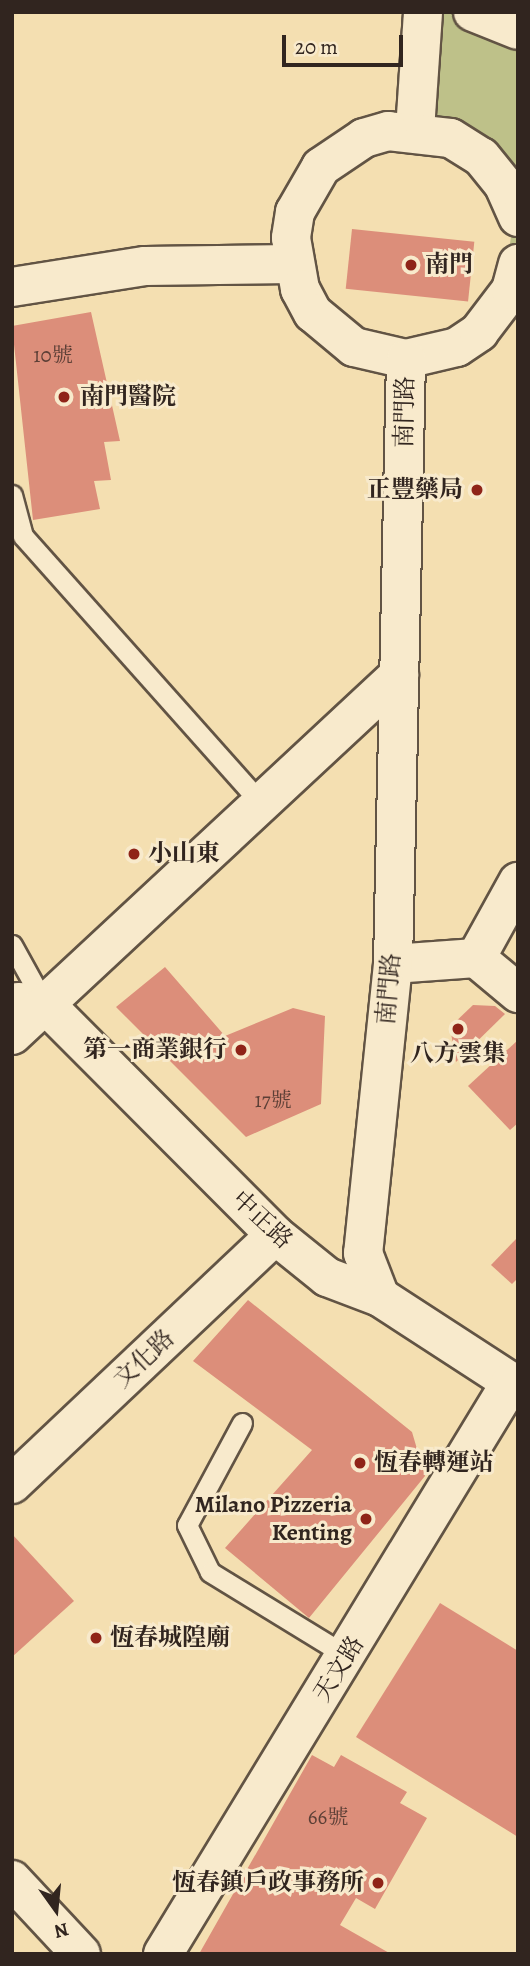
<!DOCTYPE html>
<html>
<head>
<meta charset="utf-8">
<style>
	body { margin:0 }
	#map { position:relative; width:530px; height:1966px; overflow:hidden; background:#f4dfb1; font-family:Alegreya,"Noto Serif TC",serif }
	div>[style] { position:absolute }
	.green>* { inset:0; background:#bec189 }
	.building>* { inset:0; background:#dc8e7a; transform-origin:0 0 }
	.roads { filter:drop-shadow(2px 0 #625444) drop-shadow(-2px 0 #625444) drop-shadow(0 2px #625444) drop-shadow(0 -2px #625444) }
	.service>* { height:19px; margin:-9.5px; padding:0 9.5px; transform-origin:9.5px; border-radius:9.5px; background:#f8eacc }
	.minor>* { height:38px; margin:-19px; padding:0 19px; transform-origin:19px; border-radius:19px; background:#f8eacc }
	.tertiary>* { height:38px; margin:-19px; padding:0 19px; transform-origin:19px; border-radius:19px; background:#f8eacc }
	.secondary>* { height:38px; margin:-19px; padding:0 19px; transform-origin:19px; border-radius:19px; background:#f8eacc }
	.dots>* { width:19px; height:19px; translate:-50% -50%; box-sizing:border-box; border:4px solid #f8eacc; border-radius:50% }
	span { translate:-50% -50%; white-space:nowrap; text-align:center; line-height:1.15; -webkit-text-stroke:6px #f8eacc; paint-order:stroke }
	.number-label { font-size:21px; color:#5c3f36 }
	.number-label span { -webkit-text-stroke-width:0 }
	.poi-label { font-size:24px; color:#31251f; font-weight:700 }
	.left { translate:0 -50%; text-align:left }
	.right { translate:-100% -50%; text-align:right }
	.street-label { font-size:24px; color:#31251f }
	.frame { position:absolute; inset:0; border:14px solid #31251f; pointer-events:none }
	.north { position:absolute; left:21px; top:1875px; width:70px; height:70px; -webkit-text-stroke:5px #f8eacc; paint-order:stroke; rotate:165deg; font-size:19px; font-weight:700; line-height:28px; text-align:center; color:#31251f }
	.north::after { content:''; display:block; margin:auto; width:24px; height:32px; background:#31251f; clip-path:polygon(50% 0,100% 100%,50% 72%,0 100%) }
	.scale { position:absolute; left:282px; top:35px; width:121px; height:32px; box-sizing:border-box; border:4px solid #31251f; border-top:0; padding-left:9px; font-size:21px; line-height:24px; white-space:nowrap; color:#31251f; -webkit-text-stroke:5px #f8eacc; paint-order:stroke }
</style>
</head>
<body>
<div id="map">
	<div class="green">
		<i style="clip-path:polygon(424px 12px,473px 12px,518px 30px,518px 289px,505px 281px,514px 214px,482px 156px,421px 128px)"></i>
	</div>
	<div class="building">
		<i style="left:352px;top:229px;width:123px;height:60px;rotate:6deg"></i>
		<i style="clip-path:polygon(91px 312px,120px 441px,104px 442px,111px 480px,94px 481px,100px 509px,33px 520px,12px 326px)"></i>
		<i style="clip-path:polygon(165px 967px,225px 1036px,293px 1008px,325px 1016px,321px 1104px,246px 1137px,116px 1007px)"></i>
		<i style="clip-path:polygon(473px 1005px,495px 1006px,505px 1014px,456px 1062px,450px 1027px)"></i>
		<i style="clip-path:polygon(518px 1040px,518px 1123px,510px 1130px,468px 1086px)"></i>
		<i style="clip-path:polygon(518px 1237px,518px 1278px,512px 1284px,491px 1265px)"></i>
		<i style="clip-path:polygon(248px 1300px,412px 1432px,425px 1476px,309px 1618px,225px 1548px,312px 1450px,193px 1361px)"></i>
		<i style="clip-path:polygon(12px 1534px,74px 1601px,12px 1657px)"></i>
		<i style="clip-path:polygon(440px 1603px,518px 1651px,518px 1837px,356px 1737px)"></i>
		<i style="clip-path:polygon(312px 1755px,334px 1767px,341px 1755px,407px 1792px,400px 1803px,427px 1818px,375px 1909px,356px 1898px,340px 1925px,391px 1954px,199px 1954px)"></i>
	</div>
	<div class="roads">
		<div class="service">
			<i style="left:12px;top:495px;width:42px;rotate:75deg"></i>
			<i style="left:23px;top:536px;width:358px;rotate:48.3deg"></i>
			<i style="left:12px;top:945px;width:66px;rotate:61.1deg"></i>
			<i style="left:242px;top:1423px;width:116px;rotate:118.3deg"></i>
			<i style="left:187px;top:1525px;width:52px;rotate:63.9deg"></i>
			<i style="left:210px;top:1572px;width:161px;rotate:31.5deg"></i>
		</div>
		<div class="minor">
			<i style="left:473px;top:12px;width:48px;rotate:21.8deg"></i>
			<i style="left:12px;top:287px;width:135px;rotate:-9deg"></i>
			<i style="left:145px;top:266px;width:147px;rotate:-0.8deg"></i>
			<i style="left:476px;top:958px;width:87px;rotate:-61.1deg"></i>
			<i style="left:393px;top:964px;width:83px;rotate:-4.1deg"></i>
			<i style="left:476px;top:958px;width:55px;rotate:39.8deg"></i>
			<i style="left:18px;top:1002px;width:26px;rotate:2deg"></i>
			<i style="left:44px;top:1003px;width:327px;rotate:45.1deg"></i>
			<i style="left:275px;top:1235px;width:67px;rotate:38.9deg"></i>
			<i style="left:327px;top:1277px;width:57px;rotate:20.7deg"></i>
			<i style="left:12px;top:1035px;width:529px;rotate:-42.93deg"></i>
			<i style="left:12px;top:1484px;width:362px;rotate:-43.4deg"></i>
			<i style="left:12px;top:1880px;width:101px;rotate:47deg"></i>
		</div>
		<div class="tertiary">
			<i style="left:415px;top:130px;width:118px;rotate:-86.1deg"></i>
			<i style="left:518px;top:217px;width:35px;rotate:-114deg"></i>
			<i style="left:504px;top:185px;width:36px;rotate:-129deg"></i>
			<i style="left:481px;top:157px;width:36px;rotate:-148deg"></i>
			<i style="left:450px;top:138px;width:62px;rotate:-173.6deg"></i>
			<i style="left:388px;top:131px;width:25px;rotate:164deg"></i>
			<i style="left:364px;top:138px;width:52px;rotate:146deg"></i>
			<i style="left:321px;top:167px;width:52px;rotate:120deg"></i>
			<i style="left:295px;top:212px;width:26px;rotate:99deg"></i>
			<i style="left:291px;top:238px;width:52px;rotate:80deg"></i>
			<i style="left:300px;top:289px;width:27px;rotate:62deg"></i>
			<i style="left:313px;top:313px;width:53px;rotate:39.7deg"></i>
			<i style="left:354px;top:347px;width:53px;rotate:13deg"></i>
			<i style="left:406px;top:359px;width:52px;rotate:-13.2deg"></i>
			<i style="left:457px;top:347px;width:27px;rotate:-34deg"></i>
			<i style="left:479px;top:332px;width:53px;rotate:-52.7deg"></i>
			<i style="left:511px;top:290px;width:27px;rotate:-75deg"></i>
			<i style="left:406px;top:359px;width:605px;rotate:91.23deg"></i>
			<i style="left:393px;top:964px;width:291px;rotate:95.9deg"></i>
			<i style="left:363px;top:1253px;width:47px;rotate:68.9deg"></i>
			<i style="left:380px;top:1297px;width:156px;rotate:33deg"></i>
		</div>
		<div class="secondary">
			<i style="left:163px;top:1954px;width:670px;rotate:-58.68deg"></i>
			<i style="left:511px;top:1382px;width:9px;rotate:36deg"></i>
		</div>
	</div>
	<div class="dots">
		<i style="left:411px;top:265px;background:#8f2418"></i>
		<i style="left:64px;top:397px;background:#8f2418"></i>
		<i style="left:477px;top:490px;background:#8f2418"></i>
		<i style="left:134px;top:854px;background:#8f2418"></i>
		<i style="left:458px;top:1029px;background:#8f2418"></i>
		<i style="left:241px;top:1050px;background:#8f2418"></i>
		<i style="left:360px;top:1463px;background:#8f2418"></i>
		<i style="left:366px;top:1519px;background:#8f2418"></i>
		<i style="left:96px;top:1638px;background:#8f2418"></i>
		<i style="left:378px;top:1883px;background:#8f2418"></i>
	</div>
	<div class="number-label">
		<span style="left:53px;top:355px">10號</span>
		<span style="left:273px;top:1100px">17號</span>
		<span style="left:328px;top:1817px">66號</span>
	</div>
	<div class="poi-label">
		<span class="left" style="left:425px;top:265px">南門</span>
		<span class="left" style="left:80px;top:397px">南門醫院</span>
		<span class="right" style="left:463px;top:490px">正豐藥局</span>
		<span class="left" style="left:148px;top:854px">小山東</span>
		<span class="right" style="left:227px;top:1050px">第一商業銀行</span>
		<span style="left:458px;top:1054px">八方雲集</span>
		<span class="left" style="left:374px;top:1463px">恆春轉運站</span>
		<span class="right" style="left:352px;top:1519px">Milano Pizzeria<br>Kenting</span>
		<span class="left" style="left:110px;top:1638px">恆春城隍廟</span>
		<span class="right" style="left:364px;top:1883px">恆春鎮戶政事務所</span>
	</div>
	<div class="street-label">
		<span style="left:405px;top:412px;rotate:-89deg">南門路</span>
		<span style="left:389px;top:989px;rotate:-85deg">南門路</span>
		<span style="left:262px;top:1220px;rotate:43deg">中正路</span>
		<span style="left:144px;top:1359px;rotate:-43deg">文化路</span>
		<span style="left:339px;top:1669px;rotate:-58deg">天文路</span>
	</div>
	<div class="frame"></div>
	<div class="north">N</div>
	<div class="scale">20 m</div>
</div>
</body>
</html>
